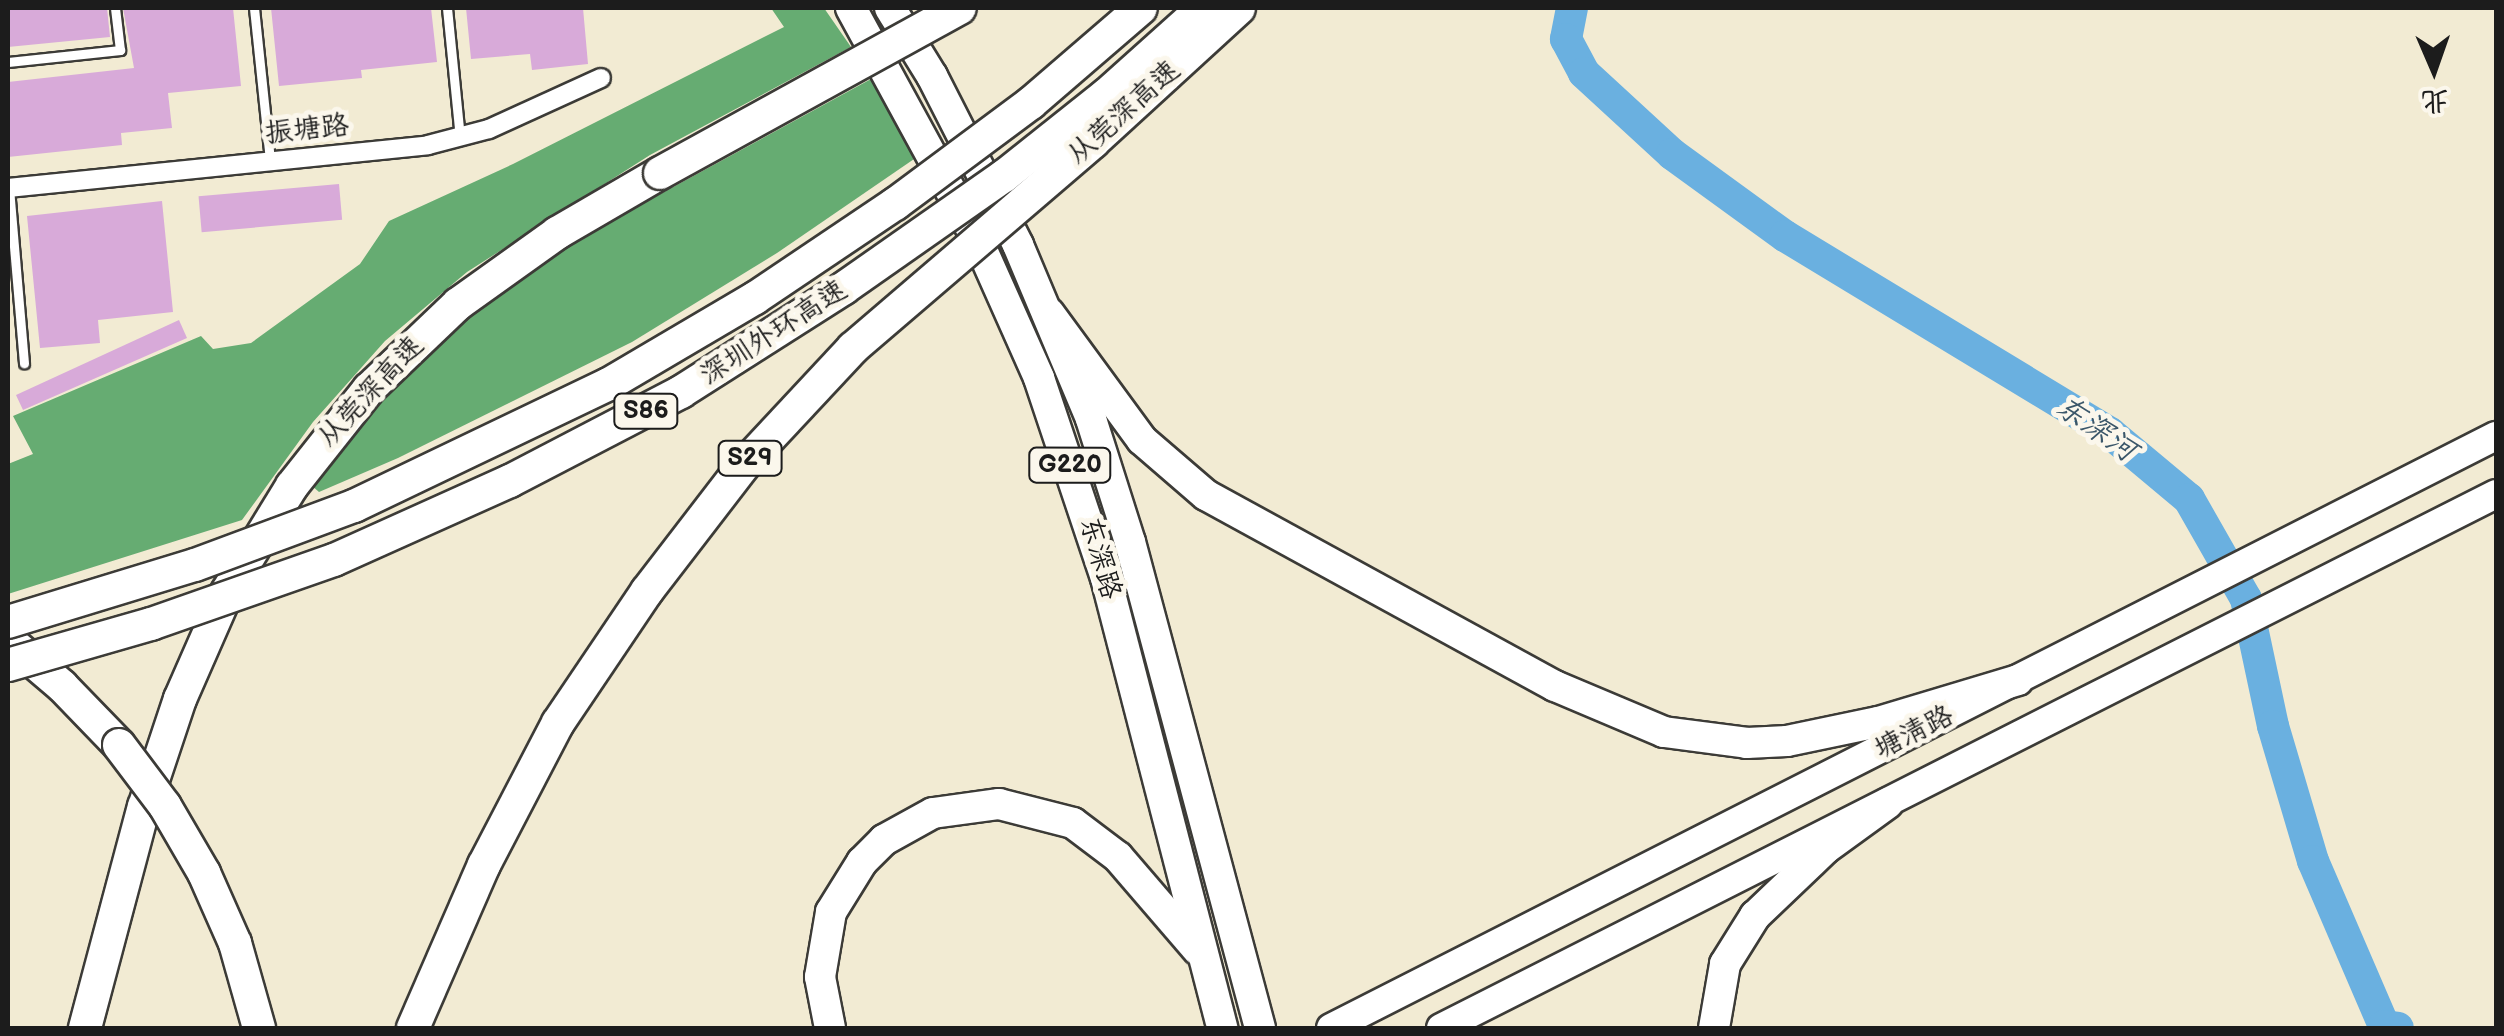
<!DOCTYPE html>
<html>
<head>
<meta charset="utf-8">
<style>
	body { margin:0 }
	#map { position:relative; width:2504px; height:1036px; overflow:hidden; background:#f2ebd3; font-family:"Balsamiq Sans","LXGW WenKai TC",sans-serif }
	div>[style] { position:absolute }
	.forest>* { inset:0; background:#66ac72 }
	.river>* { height:32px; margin:-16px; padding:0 16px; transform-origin:16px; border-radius:16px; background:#6ab0e0 }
	.building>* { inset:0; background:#d8aad9; transform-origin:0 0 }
	.roads { filter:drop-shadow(2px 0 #3c3b37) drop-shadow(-2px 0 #3c3b37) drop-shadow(0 2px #3c3b37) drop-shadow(0 -2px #3c3b37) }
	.service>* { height:9px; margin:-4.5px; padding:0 4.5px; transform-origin:4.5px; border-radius:4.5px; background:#fff }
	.minor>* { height:18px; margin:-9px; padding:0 9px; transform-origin:9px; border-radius:9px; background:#fff }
	.primary>* { height:28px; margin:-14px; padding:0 14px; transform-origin:14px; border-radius:14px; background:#fff }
	.trunk>* { height:30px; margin:-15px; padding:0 15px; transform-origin:15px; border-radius:15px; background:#fff }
	.motorway>* { height:32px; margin:-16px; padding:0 16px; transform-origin:16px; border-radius:16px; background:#fff }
	.bridges { filter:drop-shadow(2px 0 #3c3b37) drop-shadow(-2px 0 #3c3b37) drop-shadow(0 2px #3c3b37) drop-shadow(0 -2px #3c3b37) }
	.motorway-bridge>* { height:32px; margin:-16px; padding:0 16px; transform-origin:16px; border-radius:16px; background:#fff }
	span { translate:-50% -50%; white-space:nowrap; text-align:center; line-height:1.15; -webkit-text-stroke:10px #fbf7ec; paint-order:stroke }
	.shield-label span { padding:2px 8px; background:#fbf7ec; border:2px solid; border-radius:8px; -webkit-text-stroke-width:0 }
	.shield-label { font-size:25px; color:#1c1c1c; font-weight:700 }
	.street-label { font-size:28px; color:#1c1c1c }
	.water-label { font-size:30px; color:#3b576a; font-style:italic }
	.frame { position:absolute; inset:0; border:10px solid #1c1c1c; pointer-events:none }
	.north { position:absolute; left:2384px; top:20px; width:100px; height:100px; -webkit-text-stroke:8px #fbf7ec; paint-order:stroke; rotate:178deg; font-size:28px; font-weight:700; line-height:40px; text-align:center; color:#1c1c1c }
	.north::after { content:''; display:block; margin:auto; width:35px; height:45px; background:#1c1c1c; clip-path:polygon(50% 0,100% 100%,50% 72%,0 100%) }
</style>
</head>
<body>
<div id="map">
	<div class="forest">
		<i style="clip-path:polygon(771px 8px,824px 8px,851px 47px,650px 155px,467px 272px,385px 341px,313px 422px,242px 520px,8px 594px,8px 464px,33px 454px,13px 416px,201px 336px,213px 349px,251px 343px,360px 264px,389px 221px,513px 164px,784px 27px)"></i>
		<i style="clip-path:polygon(871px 79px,917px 157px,777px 253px,632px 342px,398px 458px,319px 492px,311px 485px,394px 385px,459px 323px,565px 246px)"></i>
	</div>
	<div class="river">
		<i style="left:1572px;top:8px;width:32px;rotate:101deg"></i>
		<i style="left:1566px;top:39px;width:38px;rotate:62deg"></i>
		<i style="left:1584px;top:73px;width:120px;rotate:42.6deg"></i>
		<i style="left:1672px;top:154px;width:140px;rotate:36deg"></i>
		<i style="left:1785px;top:236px;width:380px;rotate:31.2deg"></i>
		<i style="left:2110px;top:433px;width:103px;rotate:39.9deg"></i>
		<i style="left:2189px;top:499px;width:115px;rotate:60.3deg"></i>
		<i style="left:2246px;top:599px;width:130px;rotate:78deg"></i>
		<i style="left:2273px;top:726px;width:141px;rotate:73.5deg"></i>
		<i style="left:2313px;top:861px;width:180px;rotate:66.7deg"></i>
		<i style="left:2384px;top:1026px;width:14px;rotate:8deg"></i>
	</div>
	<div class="building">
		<i style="clip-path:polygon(8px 8px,107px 8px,110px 37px,8px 47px)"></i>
		<i style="clip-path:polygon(123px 8px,233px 8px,241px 86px,168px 93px,172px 128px,121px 133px,122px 145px,8px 157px,8px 82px,134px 68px)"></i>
		<i style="clip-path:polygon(271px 8px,431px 8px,437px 62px,361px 70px,362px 78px,279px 86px)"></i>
		<i style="clip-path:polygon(466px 8px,583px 8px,588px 64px,532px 70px,530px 54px,471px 59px)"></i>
		<i style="left:339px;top:184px;width:36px;height:141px;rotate:85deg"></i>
		<i style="clip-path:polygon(162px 201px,173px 312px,98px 320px,100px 343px,40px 348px,27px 216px)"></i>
		<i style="clip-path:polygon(179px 320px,187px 338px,23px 410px,16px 395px)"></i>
	</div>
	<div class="roads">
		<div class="service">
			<i style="left:254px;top:8px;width:154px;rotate:84deg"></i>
			<i style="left:447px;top:8px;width:131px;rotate:84.3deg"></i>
			<i style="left:8px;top:62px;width:113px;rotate:-6.1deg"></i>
			<i style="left:120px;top:50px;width:42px;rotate:-96.8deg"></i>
			<i style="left:9px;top:188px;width:176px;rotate:85.1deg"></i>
		</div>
		<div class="minor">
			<i style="left:8px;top:188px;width:422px;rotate:-5.8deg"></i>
			<i style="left:428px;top:145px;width:63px;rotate:-14.7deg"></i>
			<i style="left:489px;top:129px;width:123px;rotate:-24.5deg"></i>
		</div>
		<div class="primary">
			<i style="left:1331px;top:1028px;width:1307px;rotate:-26.94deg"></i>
			<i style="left:1441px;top:1028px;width:1182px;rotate:-26.85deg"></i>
		</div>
		<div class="trunk">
			<i style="left:851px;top:8px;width:268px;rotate:61.4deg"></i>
			<i style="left:979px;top:243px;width:148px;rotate:66deg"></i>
			<i style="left:1039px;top:378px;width:211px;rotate:71.5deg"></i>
			<i style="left:1106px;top:578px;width:465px;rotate:75.5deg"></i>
			<i style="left:890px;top:8px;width:80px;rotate:58.3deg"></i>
			<i style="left:932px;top:76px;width:190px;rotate:63deg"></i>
			<i style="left:1018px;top:245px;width:189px;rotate:67.2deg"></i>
			<i style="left:1091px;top:419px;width:129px;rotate:72.4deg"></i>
			<i style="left:1130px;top:542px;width:503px;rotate:75.02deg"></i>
			<i style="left:1049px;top:313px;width:157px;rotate:53.8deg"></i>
			<i style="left:1142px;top:440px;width:84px;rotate:40.7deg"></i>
			<i style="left:1206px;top:495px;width:398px;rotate:28.7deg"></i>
			<i style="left:1555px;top:686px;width:118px;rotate:22.9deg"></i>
			<i style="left:1664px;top:732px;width:84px;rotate:7.5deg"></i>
			<i style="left:1747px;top:743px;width:40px;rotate:-2.9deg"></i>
			<i style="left:1787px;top:741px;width:93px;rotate:-11.8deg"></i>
			<i style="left:1878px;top:722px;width:146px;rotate:-16.7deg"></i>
			<i style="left:830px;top:1028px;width:52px;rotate:-101.1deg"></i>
			<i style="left:820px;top:977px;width:66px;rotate:-80.4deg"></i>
			<i style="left:831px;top:912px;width:59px;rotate:-58.2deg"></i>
			<i style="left:862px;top:862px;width:31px;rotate:-45deg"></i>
			<i style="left:884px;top:840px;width:56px;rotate:-28.9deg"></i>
			<i style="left:933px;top:813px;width:67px;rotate:-7.8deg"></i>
			<i style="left:999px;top:804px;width:76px;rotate:14.4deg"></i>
			<i style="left:1073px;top:823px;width:56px;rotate:37.1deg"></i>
			<i style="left:1118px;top:857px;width:123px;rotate:49.3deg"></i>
			<i style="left:1714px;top:1028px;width:65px;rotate:-80.2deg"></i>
			<i style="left:1725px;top:964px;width:57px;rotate:-58deg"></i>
			<i style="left:1755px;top:916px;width:97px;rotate:-43.7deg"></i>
			<i style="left:1825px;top:849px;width:78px;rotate:-36.1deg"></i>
		</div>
		<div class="motorway">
			<i style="left:8px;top:640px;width:71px;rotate:40.4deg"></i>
			<i style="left:62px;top:686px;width:82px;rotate:46deg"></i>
			<i style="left:85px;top:1028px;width:229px;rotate:-75.1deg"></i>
			<i style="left:144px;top:807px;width:114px;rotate:-71.6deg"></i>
			<i style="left:180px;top:699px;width:117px;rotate:-66.3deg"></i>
			<i style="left:227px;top:592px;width:124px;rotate:-58.5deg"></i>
			<i style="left:292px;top:486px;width:124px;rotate:-51.6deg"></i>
			<i style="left:369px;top:389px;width:123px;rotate:-43.7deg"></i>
			<i style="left:458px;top:304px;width:122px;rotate:-35.6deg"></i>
			<i style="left:557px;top:233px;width:119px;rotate:-30.2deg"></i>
		</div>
	</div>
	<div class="bridges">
		<div class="motorway-bridge">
			<i style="left:660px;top:173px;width:342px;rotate:-28.8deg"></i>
			<i style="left:8px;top:622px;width:195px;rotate:-17deg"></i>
			<i style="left:195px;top:565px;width:170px;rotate:-20.4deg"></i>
			<i style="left:354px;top:506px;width:283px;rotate:-25.6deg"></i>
			<i style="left:609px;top:384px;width:169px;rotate:-30.5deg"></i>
			<i style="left:755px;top:298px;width:169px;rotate:-33.9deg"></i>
			<i style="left:895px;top:204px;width:169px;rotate:-36.6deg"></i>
			<i style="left:1031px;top:103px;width:145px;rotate:-40.8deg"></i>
			<i style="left:8px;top:665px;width:149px;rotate:-16deg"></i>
			<i style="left:151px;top:624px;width:194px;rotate:-19.3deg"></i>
			<i style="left:334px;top:560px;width:193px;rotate:-24.2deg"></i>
			<i style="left:510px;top:481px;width:193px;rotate:-27.5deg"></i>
			<i style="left:681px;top:392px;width:193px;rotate:-32.5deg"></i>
			<i style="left:844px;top:288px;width:195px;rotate:-35deg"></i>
			<i style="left:1004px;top:176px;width:130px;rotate:-38.5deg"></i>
			<i style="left:1106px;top:95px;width:130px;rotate:-41.9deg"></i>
			<i style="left:119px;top:745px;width:76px;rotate:53deg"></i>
			<i style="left:165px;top:806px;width:78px;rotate:59.8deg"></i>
			<i style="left:204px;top:873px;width:77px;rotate:66.1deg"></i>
			<i style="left:235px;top:943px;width:88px;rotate:74.2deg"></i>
			<i style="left:413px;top:1028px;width:178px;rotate:-66.5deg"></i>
			<i style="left:484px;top:865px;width:160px;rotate:-62.5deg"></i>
			<i style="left:558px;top:723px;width:159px;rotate:-56deg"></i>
			<i style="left:647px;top:591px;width:159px;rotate:-52.4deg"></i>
			<i style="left:744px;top:465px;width:160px;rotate:-47deg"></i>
			<i style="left:853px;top:348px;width:316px;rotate:-40.6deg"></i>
			<i style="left:1093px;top:142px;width:198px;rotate:-42.5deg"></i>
		</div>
	</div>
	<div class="shield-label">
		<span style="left:646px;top:411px">S86</span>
		<span style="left:750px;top:458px">S29</span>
		<span style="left:1070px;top:465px">G220</span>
	</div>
	<div class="street-label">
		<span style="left:1124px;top:113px;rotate:-42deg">从莞深高速</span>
		<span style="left:307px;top:130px;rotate:-6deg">振塘路</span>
		<span style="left:774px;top:333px;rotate:-33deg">深圳外环高速</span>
		<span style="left:371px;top:392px;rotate:-47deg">从莞深高速</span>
		<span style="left:1100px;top:558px;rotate:74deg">东深路</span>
		<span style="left:1914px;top:733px;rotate:-27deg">塘清路</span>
	</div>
	<div class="water-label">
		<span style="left:2096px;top:429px;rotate:35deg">东深河</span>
	</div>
	<div class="frame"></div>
	<div class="north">北</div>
</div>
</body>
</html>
